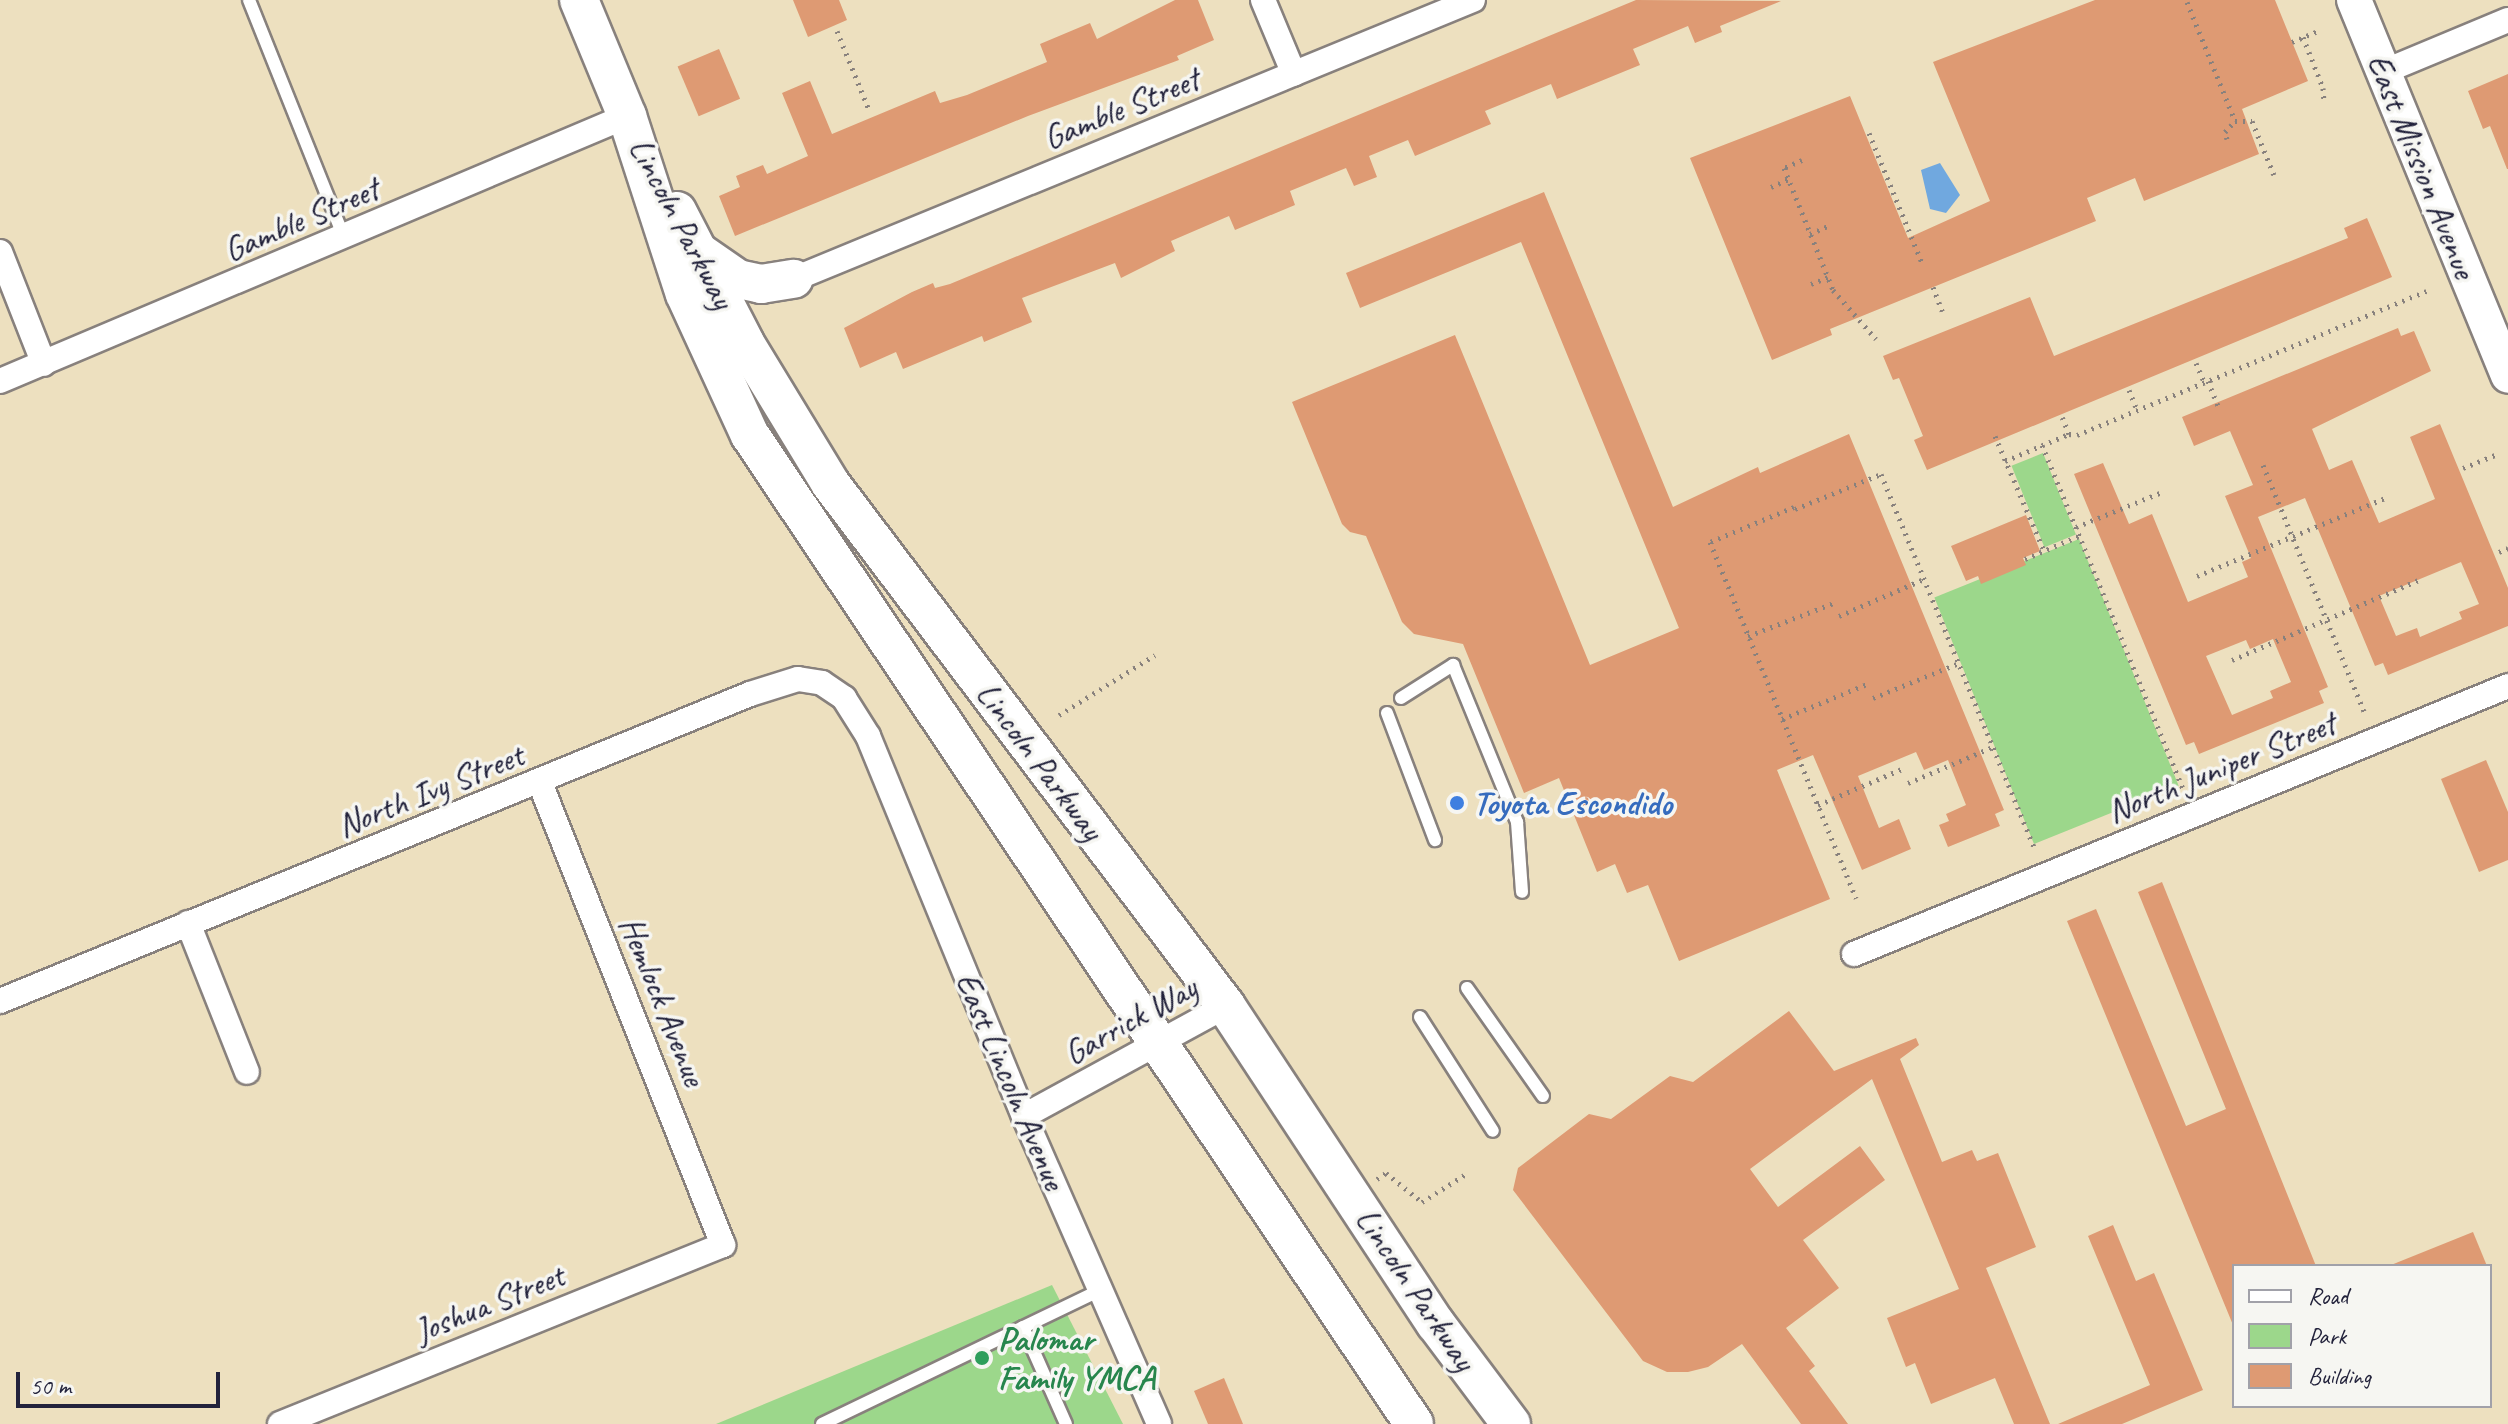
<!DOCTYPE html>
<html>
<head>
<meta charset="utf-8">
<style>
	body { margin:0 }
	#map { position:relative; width:2508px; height:1424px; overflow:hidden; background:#ede0bf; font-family:Caveat,sans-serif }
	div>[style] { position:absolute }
	.green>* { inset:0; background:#9cd78b; transform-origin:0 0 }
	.water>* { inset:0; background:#70a8df }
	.building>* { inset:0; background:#de9a73; transform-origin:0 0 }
	.path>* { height:5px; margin-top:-2.5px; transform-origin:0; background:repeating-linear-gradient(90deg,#88817d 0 2px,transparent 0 8px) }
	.roads { filter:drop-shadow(2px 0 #88817d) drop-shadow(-2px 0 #88817d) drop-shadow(0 2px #88817d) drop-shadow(0 -2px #88817d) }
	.service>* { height:12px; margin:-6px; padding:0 6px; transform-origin:6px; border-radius:6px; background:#fff }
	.minor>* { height:24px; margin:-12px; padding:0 12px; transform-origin:12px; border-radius:12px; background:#fff }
	.secondary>* { height:34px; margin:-17px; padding:0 17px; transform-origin:17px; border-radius:17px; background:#fff }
	.primary>* { height:38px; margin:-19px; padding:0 19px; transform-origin:19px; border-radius:19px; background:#fff }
	.dots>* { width:22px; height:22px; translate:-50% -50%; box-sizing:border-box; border:4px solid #f6f6f2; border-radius:50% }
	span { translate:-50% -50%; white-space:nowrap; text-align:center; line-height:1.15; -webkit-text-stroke:7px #f6f6f2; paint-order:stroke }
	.street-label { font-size:34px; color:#22223b }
	.shop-label { font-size:34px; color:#366cbe; font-weight:700 }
	.left { translate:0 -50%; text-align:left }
	.leisure-label { font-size:34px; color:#27864d; font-weight:700 }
	.legend { position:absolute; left:2232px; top:1264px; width:260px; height:144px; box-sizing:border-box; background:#f6f6f2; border:2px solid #a1a1a9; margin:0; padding:10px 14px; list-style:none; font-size:24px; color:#22223b }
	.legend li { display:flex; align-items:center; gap:16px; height:40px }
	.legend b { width:40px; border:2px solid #a1a1a9 }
	.scale { position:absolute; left:16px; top:1372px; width:204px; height:36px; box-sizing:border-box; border:4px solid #22223b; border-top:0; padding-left:10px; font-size:24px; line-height:28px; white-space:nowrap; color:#22223b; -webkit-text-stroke:6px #f6f6f2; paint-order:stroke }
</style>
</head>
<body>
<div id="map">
	<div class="green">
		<i style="left:2043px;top:453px;width:88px;height:34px;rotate:68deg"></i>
		<i style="left:2079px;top:539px;width:266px;height:156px;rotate:68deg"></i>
		<i style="clip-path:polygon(1052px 1285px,1123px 1424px,716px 1424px)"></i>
	</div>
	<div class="water">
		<i style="clip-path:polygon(1940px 163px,1960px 195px,1946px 213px,1930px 209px,1921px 170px)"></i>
	</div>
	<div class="building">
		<i style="clip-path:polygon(793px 0,839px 0,847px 20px,808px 37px)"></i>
		<i style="clip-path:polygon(1175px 0,1198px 0,1214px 40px,1177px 56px,1179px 60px,1028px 116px,735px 236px,719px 196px,740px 187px,736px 176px,763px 165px,767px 174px,808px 156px,782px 93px,810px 81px,832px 134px,935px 91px,940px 103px,967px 95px,1047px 62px,1040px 44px,1090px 23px,1097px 39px)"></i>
		<i style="clip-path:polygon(1636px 0,1781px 1px,1720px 26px,1722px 32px,1695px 43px,1688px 26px,1633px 49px,1640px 65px,1557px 99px,1551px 84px,1485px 111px,1491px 124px,1415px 156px,1408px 140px,1369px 156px,1377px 177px,1354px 186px,1346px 168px,1290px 191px,1295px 205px,1235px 230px,1229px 216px,1171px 241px,1175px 251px,1121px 278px,1115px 263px,1022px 298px,1032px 322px,984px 342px,982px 336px,903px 369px,896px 352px,860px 368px,844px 328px,912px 292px,933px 283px,935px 288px,950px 284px)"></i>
		<i style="clip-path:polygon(2095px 0,2275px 0,2308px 81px,2242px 109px,2259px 154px,2144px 201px,2135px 178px,2087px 198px,2096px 221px,1830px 329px,1832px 335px,1772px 360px,1690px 158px,1850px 96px,1908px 238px,1990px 201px,1933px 62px)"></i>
		<i style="left:719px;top:49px;width:54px;height:45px;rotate:67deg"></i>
		<i style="clip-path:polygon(2508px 74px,2508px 169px,2507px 169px,2490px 126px,2483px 129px,2468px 91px)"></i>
		<i style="clip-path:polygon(1544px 192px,1673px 507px,1758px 467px,1760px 473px,1849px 434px,2004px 810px,1995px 814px,2000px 826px,1948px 847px,1939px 825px,1949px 821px,1946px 814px,1966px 805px,1948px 760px,1924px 770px,1916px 752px,1858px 776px,1879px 828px,1899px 819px,1911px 849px,1862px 870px,1813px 755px,1777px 770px,1830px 899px,1679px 961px,1648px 885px,1627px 893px,1615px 864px,1597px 872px,1559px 778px,1524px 793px,1463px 644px,1414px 634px,1402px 622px,1366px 536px,1350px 532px,1342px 524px,1292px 402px,1455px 335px,1590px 665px,1679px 628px,1521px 242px,1360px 308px,1346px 273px)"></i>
		<i style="clip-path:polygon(2367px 218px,2392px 277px,1927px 470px,1914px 440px,1923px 436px,1899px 378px,1893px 380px,1883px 356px,2030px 297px,2054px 356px,2348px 238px,2344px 228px)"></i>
		<i style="clip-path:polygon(evenodd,2398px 328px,2401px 336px,2414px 331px,2431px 371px,2312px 429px,2329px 470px,2352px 460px,2379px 523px,2435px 499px,2410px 437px,2440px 424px,2508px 588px,2508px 626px,2388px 675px,2383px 663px,2375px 666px,2305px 498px,2258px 517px,2328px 687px,2319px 691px,2324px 703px,2199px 754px,2194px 742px,2186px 745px,2074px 474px,2103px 463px,2129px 524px,2152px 514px,2188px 602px,2248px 577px,2242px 562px,2251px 558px,2225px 496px,2253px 485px,2230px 431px,2194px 446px,2182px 417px,2398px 328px,2461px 562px,2479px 604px,2459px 612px,2462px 619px,2420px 637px,2417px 628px,2396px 636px,2379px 596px,2461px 562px,2398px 328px,2273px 639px,2291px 682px,2270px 691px,2273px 698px,2232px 715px,2206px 656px,2246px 640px,2250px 649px,2273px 639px)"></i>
		<i style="clip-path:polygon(2026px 515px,2040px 551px,2023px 558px,2026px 565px,1981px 584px,1978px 576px,1966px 581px,1951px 546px)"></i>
		<i style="clip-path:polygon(2486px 760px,2508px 812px,2508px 860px,2479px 872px,2441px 779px)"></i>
		<i style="clip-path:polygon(2162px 882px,2316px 1266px,2234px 1266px,2233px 1325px,2067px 921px,2096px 909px,2186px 1126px,2226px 1109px,2138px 892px)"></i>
		<i style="clip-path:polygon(1789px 1011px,1834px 1071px,1916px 1038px,1919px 1045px,1900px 1059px,1942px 1162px,1972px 1150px,1977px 1161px,1998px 1153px,2036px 1247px,1986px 1268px,2050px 1424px,2014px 1424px,1995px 1378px,1931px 1404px,1915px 1363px,1906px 1367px,1887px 1318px,1959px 1289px,1872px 1079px,1750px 1169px,1778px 1207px,1860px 1146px,1885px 1180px,1803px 1240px,1839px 1288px,1786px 1328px,1815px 1366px,1809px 1371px,1848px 1424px,1801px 1424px,1742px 1344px,1708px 1367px,1688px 1372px,1667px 1372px,1643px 1361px,1513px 1190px,1518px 1168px,1589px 1114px,1611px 1119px,1670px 1076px,1693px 1082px)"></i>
		<i style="clip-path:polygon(2113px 1225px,2136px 1281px,2154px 1273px,2203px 1390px,2122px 1424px,2058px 1424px,2150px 1385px,2088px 1236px)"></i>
		<i style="clip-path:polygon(2473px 1232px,2487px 1266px,2391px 1266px,2391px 1265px)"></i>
		<i style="clip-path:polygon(1224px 1378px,1243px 1424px,1208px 1424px,1194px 1391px)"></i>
	</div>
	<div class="path">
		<i style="left:2187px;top:2px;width:128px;rotate:68deg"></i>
		<i style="left:837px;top:31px;width:85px;rotate:67.9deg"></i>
		<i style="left:2303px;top:37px;width:55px;rotate:68.6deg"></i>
		<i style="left:2323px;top:88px;width:15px;rotate:86deg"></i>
		<i style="left:2292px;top:42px;width:30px;rotate:-23deg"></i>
		<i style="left:1869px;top:133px;width:143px;rotate:67.8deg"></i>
		<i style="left:2227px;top:139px;width:7px;rotate:-106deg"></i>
		<i style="left:2225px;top:132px;width:15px;rotate:-48deg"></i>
		<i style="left:2235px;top:121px;width:17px"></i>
		<i style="left:2252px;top:121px;width:58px;rotate:67.8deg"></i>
		<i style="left:1802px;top:160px;width:20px;rotate:156deg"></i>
		<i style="left:1784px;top:168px;width:131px;rotate:68.1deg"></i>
		<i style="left:1833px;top:290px;width:65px;rotate:48.7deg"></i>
		<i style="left:1771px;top:187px;width:20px;rotate:-24deg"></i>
		<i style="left:1810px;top:234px;width:22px;rotate:-24deg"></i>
		<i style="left:1811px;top:284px;width:18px;rotate:-22deg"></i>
		<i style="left:1933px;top:287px;width:26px;rotate:69deg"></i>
		<i style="left:2196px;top:363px;width:21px;rotate:67deg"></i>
		<i style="left:2208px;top:381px;width:29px;rotate:68deg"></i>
		<i style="left:2129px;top:390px;width:22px;rotate:68deg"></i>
		<i style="left:2069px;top:434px;width:8px;rotate:7deg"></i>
		<i style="left:2077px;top:435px;width:378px;rotate:-22.4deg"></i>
		<i style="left:1995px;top:436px;width:125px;rotate:66.9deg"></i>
		<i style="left:2042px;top:445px;width:371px;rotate:67.7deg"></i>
		<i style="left:2005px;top:461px;width:69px;rotate:-22.9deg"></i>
		<i style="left:2069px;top:434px;width:18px;rotate:-112deg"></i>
		<i style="left:2263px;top:465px;width:269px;rotate:67.7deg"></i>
		<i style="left:2463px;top:468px;width:35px;rotate:-22deg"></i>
		<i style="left:1794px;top:507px;width:91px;rotate:157.4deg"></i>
		<i style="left:1710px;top:542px;width:385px;rotate:67.7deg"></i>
		<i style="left:1795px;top:509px;width:93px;rotate:-22.1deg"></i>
		<i style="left:1881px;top:474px;width:405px;rotate:67.7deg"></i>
		<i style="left:2076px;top:527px;width:93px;rotate:-22.1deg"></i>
		<i style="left:2499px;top:552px;width:10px;rotate:-24deg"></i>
		<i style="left:2025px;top:559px;width:59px;rotate:-23.1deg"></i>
		<i style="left:2197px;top:576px;width:207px;rotate:-22.5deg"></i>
		<i style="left:1839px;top:616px;width:93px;rotate:-23.5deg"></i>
		<i style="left:1748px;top:636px;width:92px;rotate:-21deg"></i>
		<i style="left:2232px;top:660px;width:206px;rotate:-23.2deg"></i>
		<i style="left:1873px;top:698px;width:93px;rotate:-22.1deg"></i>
		<i style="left:1059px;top:715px;width:113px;rotate:-32deg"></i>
		<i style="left:1782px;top:719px;width:92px;rotate:-22.4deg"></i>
		<i style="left:1908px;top:783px;width:92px;rotate:-23deg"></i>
		<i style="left:1818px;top:805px;width:91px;rotate:-23.2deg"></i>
		<i style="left:1377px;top:1179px;width:11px;rotate:-34deg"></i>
		<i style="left:1386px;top:1173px;width:46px;rotate:38.9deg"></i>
		<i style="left:1422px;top:1202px;width:52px;rotate:-32.5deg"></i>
	</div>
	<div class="roads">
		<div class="service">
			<i style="left:249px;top:0;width:255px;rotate:68.2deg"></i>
			<i style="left:1401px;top:698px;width:62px;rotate:-32.4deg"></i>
			<i style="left:1453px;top:665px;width:170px;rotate:67.8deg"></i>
			<i style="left:1517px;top:822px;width:70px;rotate:85.9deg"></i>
			<i style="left:1387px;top:713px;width:136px;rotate:69.3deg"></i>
			<i style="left:1467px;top:988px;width:132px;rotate:54.9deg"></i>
			<i style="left:1420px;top:1017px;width:135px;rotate:57.4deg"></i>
			<i style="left:1023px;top:1327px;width:106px;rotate:66.1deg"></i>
			<i style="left:822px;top:1424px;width:309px;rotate:-25.7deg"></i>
		</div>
		<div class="minor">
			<i style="left:1263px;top:0;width:80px;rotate:67.3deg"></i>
			<i style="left:2383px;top:72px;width:135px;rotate:-22.6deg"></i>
			<i style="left:0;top:252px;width:120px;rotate:68.6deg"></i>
			<i style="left:794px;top:279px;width:734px;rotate:-22.34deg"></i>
			<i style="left:0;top:381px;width:681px;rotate:-22.91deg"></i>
			<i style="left:188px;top:923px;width:160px;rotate:68.4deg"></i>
			<i style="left:1854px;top:954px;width:707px;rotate:-22.28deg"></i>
			<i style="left:0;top:1001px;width:810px;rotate:-22.26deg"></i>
			<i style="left:750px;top:694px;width:50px;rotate:-17.4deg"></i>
			<i style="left:798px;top:679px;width:24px;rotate:9deg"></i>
			<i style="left:822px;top:683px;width:27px;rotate:34deg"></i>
			<i style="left:844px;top:698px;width:45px;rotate:57.7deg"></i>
			<i style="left:868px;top:736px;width:411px;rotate:67.7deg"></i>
			<i style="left:1024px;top:1116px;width:336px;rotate:66.3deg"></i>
			<i style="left:1024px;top:1116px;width:230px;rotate:-28.6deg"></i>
			<i style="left:280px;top:1424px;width:478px;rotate:-22deg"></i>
			<i style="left:723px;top:1245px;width:497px;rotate:-111.6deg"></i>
		</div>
		<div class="secondary">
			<i style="left:2354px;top:0;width:406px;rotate:67.7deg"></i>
		</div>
		<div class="primary">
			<i style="left:579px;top:0;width:126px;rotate:67.5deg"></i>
			<i style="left:627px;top:116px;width:187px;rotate:72deg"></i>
			<i style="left:685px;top:294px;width:155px;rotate:65.3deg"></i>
			<i style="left:750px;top:435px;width:1191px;rotate:56.12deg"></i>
			<i style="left:677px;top:211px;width:148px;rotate:62.7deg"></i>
			<i style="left:745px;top:343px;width:164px;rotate:58.7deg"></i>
			<i style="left:830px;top:483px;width:656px;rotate:52.87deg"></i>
			<i style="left:1226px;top:1006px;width:381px;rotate:56.6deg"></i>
			<i style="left:1436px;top:1324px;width:125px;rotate:53.1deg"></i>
			<i style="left:699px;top:252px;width:47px;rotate:34.7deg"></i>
			<i style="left:738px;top:279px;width:24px;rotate:12deg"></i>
			<i style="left:761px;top:284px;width:33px;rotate:-9deg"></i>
		</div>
	</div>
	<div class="dots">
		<i style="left:1457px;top:803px;background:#3f7fe0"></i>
		<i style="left:982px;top:1358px;background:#2e9e5b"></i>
	</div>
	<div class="street-label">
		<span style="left:1121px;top:108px;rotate:-22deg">Gamble Street</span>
		<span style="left:2422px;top:166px;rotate:68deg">East Mission Avenue</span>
		<span style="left:301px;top:219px;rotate:-23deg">Gamble Street</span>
		<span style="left:682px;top:223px;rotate:62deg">Lincoln Parkway</span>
		<span style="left:1040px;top:761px;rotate:53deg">Lincoln Parkway</span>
		<span style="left:2221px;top:767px;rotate:-22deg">North Juniper Street</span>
		<span style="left:430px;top:790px;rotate:-22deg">North Ivy Street</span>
		<span style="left:663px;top:1001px;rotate:68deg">Hemlock Avenue</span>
		<span style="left:1130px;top:1020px;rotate:-29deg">Garrick Way</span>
		<span style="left:1011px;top:1081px;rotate:67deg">East Lincoln Avenue</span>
		<span style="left:1416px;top:1289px;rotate:56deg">Lincoln Parkway</span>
		<span style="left:489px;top:1303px;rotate:-22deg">Joshua Street</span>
	</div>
	<div class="shop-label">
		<span class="left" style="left:1473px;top:803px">Toyota Escondido</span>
	</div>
	<div class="leisure-label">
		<span class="left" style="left:998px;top:1358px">Palomar<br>Family YMCA</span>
	</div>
	<ul class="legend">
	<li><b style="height:10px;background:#fff"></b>Road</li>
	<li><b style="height:22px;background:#9cd78b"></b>Park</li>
	<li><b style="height:22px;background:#de9a73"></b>Building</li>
	</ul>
	<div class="scale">50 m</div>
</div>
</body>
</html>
